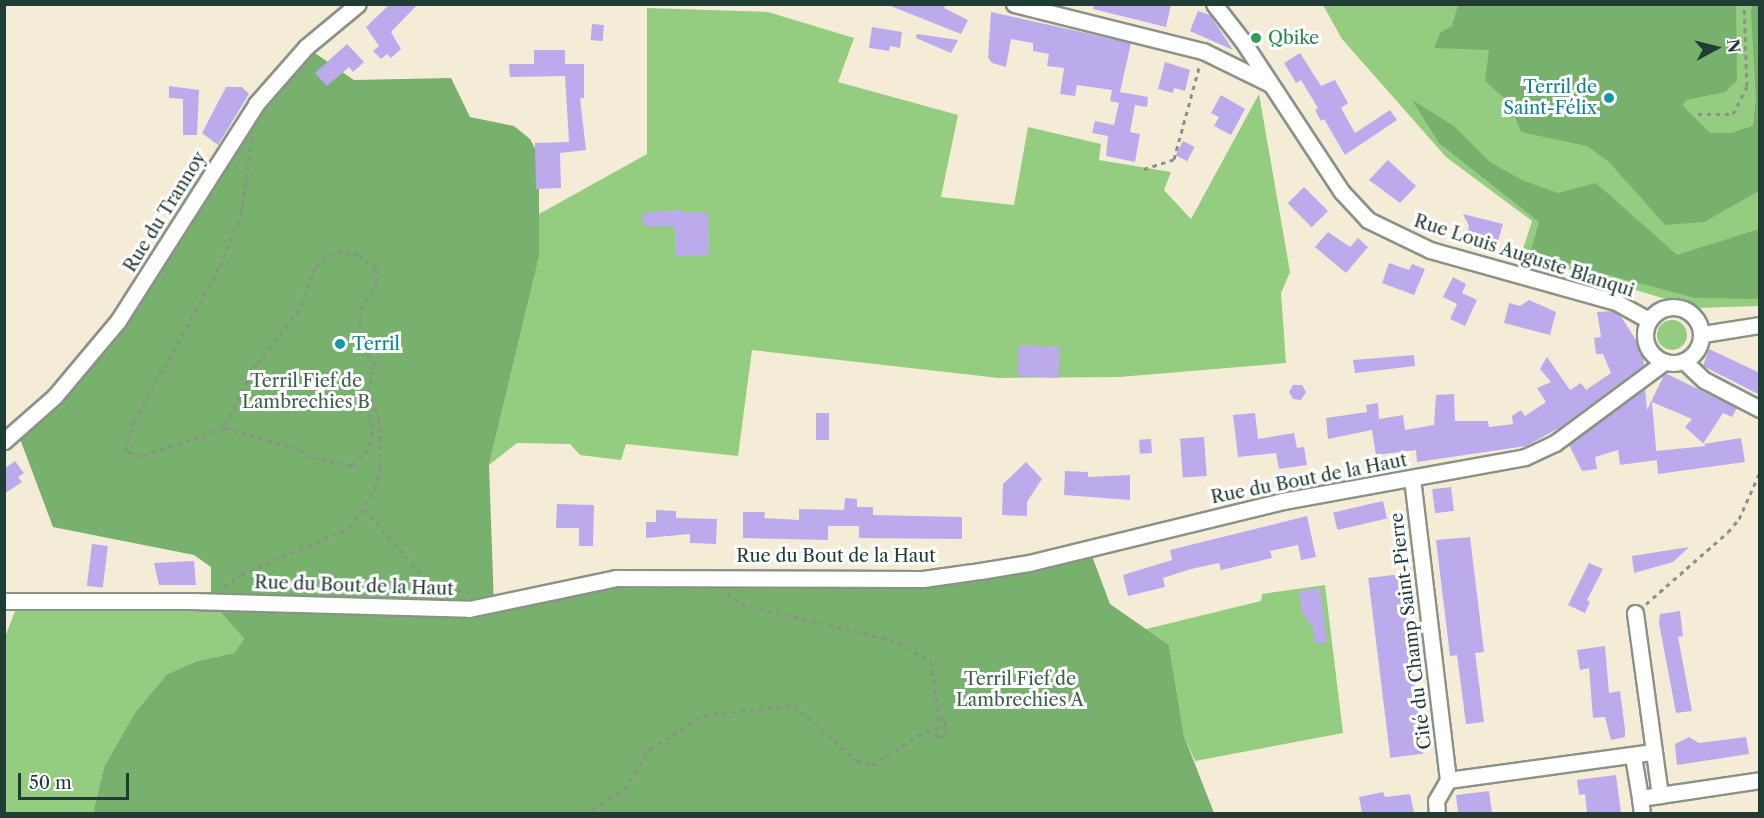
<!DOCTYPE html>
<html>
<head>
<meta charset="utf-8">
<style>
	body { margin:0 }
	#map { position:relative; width:1764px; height:818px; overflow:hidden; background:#f5ecd7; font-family:"Libre Caslon Text",serif }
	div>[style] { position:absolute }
	.green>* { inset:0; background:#95cd80 }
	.round { border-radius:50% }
	.forest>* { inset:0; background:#78b06e }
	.building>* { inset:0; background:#bcabec; transform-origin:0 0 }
	.path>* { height:3px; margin-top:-1.5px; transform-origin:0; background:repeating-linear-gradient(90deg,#8a9486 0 4.5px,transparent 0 9px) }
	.roads { filter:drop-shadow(2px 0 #8a9486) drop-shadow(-2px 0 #8a9486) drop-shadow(0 2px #8a9486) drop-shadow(0 -2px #8a9486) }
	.street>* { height:15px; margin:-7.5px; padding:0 7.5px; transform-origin:7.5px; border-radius:7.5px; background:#fff }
	.street>.ring { margin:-7.5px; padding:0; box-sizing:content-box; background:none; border:15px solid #fff; border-radius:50% }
	.dots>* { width:16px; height:16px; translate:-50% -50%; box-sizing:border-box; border:3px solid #fff; border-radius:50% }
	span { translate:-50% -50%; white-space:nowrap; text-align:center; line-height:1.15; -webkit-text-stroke:6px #fff; paint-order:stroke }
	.leisure-label { font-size:18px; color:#27864d }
	.left { translate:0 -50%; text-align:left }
	.culture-label { font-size:18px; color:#0d838f }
	.right { translate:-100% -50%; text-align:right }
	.street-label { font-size:18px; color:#1f3d34 }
	.park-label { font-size:18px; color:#3c6147 }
	.frame { position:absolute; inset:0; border:6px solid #1f3d34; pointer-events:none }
	.north { position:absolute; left:1686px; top:18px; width:60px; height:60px; -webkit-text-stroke:4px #fff; paint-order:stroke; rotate:83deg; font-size:16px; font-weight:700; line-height:24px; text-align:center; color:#1f3d34 }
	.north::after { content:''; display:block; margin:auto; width:21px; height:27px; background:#1f3d34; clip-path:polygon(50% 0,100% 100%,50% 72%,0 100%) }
	.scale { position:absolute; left:18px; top:773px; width:111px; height:27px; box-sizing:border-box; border:3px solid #1f3d34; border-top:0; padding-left:8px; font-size:18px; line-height:21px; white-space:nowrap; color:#1f3d34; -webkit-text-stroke:4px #fff; paint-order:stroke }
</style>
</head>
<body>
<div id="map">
	<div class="green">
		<i style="clip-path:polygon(1323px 5px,1759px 5px,1759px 306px,1695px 308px,1521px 255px,1532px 221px,1446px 157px,1342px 39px)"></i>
		<i style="clip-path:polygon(647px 8px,768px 12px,854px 38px,838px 82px,958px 115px,941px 197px,1014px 205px,1028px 127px,1101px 144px,1099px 160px,1171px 172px,1164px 190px,1191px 219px,1259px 94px,1290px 272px,1281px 293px,1286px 363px,1119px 377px,999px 378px,752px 350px,738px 456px,626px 444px,621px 460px,580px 455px,570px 444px,517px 443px,489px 465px,539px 257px,539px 214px,647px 154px)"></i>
		<i class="round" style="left:1657px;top:320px;width:30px;height:30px"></i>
		<i style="clip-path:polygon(1325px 585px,1343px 733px,1195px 761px,1184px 736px,1169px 645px,1146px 629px,1261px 601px,1262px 594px)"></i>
		<i style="clip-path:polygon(19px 601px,211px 601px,244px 639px,234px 653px,197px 661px,167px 674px,134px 714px,104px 767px,93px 813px,5px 814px,5px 637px)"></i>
	</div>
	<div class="forest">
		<i style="clip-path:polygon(1458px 5px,1736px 5px,1737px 81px,1725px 92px,1686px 100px,1683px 106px,1710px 133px,1731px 133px,1753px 126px,1756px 99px,1751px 12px,1752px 5px,1759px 5px,1759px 191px,1704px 222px,1665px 225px,1609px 162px,1587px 146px,1521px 132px,1509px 102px,1485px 81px,1489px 50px,1434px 48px,1440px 33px,1452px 26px)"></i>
		<i style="clip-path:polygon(306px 47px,354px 80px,451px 78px,470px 117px,514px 126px,530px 139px,539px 156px,539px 257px,489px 465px,494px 606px,616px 578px,923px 579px,1089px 548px,1110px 604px,1169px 645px,1184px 736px,1214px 813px,93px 813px,104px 767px,134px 714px,167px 674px,197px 661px,234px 653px,244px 639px,211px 601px,211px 567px,194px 555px,53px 527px,17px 431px,118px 321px)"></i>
		<i style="clip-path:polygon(1412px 100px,1454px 126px,1491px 163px,1524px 181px,1558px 193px,1596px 183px,1677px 255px,1759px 229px,1759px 299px,1695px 298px,1530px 254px,1539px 222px,1439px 143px)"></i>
	</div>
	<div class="building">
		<i style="clip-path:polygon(390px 4px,418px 4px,391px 32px,401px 49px,391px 58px,387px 54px,381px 59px,373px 51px,379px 46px,366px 27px)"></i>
		<i style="clip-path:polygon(946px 4px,944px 8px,968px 20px,961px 34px,888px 5px)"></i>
		<i style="clip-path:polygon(1094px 4px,1171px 4px,1166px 27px,1093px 9px)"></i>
		<i style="clip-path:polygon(1198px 11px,1210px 15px,1233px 50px,1190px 31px)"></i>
		<i style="clip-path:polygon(991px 12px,1131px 43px,1120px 92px,1148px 97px,1147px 107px,1135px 105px,1130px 132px,1140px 134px,1135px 162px,1106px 156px,1108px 136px,1092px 133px,1095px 121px,1114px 125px,1119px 103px,1110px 101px,1112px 90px,1077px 85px,1075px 96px,1060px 94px,1064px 68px,1047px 66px,1049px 54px,1033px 51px,1033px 43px,1011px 39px,1006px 67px,992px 63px,988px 58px)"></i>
		<i style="left:592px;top:24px;width:12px;height:16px;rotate:5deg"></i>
		<i style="clip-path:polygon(872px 27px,902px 32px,900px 48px,890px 46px,889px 51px,869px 48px)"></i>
		<i style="clip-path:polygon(917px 34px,958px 40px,951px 53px,916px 38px)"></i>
		<i style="clip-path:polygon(347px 44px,364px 62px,353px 72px,349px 67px,327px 86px,315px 73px)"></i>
		<i style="clip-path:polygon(534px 50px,565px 50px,565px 64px,584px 64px,584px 98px,580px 98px,586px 150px,560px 153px,561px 188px,536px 189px,535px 143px,569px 142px,565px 76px,510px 77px,509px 64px,534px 64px)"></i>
		<i style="clip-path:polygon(1300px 53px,1321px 86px,1335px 80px,1348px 103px,1341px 108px,1355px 133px,1390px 110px,1397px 120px,1345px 155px,1324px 119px,1321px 121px,1315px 110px,1318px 108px,1301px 80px,1296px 83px,1284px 63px)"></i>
		<i style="clip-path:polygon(1165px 62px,1190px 70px,1185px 91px,1174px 88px,1173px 93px,1158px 89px)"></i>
		<i style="clip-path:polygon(169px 86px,199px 90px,197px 135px,183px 135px,183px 99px,169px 98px)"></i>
		<i style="clip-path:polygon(226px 87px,242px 87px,249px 94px,218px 145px,202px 133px)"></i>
		<i style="clip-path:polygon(1221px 95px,1245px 109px,1231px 135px,1214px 126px,1219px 117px,1211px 113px)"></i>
		<i style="left:1183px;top:141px;width:13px;height:16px;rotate:27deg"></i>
		<i style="clip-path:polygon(1388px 160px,1416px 186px,1400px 203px,1369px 180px)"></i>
		<i style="left:1304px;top:187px;width:34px;height:23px;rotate:45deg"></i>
		<i style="clip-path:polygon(683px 210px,684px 213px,708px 212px,709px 255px,676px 256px,675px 227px,643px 226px,643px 213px)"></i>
		<i style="clip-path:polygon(1463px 214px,1503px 224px,1498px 241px,1467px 233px,1469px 226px)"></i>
		<i style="clip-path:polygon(1328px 232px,1350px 247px,1358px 238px,1368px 247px,1346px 273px,1315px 247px)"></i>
		<i style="clip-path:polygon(1389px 263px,1409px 270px,1412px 264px,1425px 269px,1414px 295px,1382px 283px)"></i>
		<i style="clip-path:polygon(1453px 277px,1466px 284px,1462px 293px,1477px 300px,1465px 326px,1450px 319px,1457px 304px,1443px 297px)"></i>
		<i style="clip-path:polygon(1529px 300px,1556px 312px,1550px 335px,1504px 323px,1509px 303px,1520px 306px)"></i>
		<i style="clip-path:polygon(1613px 311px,1620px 315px,1643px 351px,1644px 365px,1559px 428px,1526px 446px,1417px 462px,1416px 450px,1376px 455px,1372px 430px,1328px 439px,1326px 418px,1367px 412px,1366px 405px,1378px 403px,1379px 419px,1403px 415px,1405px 430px,1434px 425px,1436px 395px,1454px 394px,1455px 421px,1488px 421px,1489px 427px,1513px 424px,1512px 416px,1521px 410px,1525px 416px,1546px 402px,1537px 388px,1551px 382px,1540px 369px,1547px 357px,1570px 390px,1581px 383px,1586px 390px,1611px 373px,1603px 354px,1596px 354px,1594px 338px,1601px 337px,1597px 312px)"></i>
		<i style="left:1019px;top:345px;width:41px;height:31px;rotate:3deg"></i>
		<i style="clip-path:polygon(1709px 349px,1760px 373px,1760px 395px,1703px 366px)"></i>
		<i style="clip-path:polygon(1414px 355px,1415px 366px,1355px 373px,1353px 360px)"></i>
		<i style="clip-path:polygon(1665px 373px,1737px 408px,1732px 417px,1723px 413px,1703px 444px,1741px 438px,1745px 462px,1658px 474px,1656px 451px,1706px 446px,1685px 427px,1692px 419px,1652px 402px,1657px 460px,1620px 465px,1618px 450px,1595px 457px,1597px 469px,1582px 471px,1569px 445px,1645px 388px,1647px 410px)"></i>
		<i style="clip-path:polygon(1293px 385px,1302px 385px,1306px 392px,1301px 400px,1293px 399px,1289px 392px)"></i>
		<i style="left:816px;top:413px;width:13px;height:27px"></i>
		<i style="clip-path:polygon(1255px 413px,1258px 439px,1294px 433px,1297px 448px,1304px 447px,1307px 465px,1279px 469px,1276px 453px,1238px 457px,1233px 415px)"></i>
		<i style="left:1204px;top:437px;width:39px;height:24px;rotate:86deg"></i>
		<i style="left:1151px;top:439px;width:14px;height:12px;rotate:86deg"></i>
		<i style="clip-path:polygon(15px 461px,24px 473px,18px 477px,22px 482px,4px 494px,4px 469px)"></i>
		<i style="clip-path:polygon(1026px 462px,1042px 479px,1027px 502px,1027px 516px,1002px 515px,1003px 484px)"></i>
		<i style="clip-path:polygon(1065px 471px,1088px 472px,1088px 477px,1130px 475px,1130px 500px,1064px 495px)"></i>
		<i style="left:1451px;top:487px;width:24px;height:19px;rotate:83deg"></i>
		<i style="clip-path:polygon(845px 498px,857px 499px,857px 507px,873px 507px,873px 515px,962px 517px,962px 539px,859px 538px,859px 526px,828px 526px,828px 540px,743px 538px,743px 512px,765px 512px,764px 518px,799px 520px,799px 509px,844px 510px)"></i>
		<i style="left:1383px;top:501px;width:18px;height:51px;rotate:77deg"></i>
		<i style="clip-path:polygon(557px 504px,594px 505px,593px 546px,579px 546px,579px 528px,556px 528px)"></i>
		<i style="clip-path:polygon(656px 510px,676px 511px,676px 518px,717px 519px,716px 544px,690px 543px,690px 534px,646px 538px,646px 522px,656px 522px)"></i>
		<i style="clip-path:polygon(1307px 516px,1316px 557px,1301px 560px,1298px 545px,1270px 551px,1272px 558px,1221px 570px,1219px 563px,1191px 569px,1163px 578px,1165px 587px,1128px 596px,1123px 575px,1172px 560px,1170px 550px)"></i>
		<i style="clip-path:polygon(1470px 537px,1484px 652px,1475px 653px,1484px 722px,1466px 724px,1457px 655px,1450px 656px,1436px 540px)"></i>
		<i style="left:92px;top:544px;width:16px;height:42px;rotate:7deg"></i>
		<i style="clip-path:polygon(1689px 547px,1673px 562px,1634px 573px,1632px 556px)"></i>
		<i style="clip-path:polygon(194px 561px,196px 585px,159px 585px,154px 563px)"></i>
		<i style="clip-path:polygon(1589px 563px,1603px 569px,1587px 600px,1590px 602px,1585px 613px,1568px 605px)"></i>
		<i style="left:1401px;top:574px;width:181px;height:33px;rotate:83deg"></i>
		<i style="clip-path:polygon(1320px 588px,1327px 642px,1315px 644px,1313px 627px,1302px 613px,1299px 591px)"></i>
		<i style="clip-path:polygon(1680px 611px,1683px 636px,1678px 637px,1692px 711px,1676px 713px,1659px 623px,1660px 614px)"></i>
		<i style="clip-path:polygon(1605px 646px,1609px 693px,1620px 691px,1625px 730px,1625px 737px,1611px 740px,1605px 717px,1593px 718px,1589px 668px,1580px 670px,1577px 650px)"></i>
		<i style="clip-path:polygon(1689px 737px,1699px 743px,1746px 737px,1749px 754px,1677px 765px,1675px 744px)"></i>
		<i style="clip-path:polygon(1616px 775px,1621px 813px,1587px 813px,1585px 794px,1579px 795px,1577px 780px)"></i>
		<i style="clip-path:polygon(1489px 791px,1492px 813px,1458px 813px,1456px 795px)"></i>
		<i style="clip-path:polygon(1383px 792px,1385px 797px,1410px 794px,1414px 812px,1362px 813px,1359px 797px)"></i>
	</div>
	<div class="path">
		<i style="left:1698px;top:114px;width:35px"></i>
		<i style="left:1733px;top:114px;width:31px;rotate:-63deg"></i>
		<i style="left:1747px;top:86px;width:82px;rotate:-92.1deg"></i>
		<i style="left:1144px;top:169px;width:32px;rotate:-18deg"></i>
		<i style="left:1174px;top:159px;width:98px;rotate:-74.7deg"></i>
		<i style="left:224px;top:428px;width:79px;rotate:15.4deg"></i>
		<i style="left:300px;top:449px;width:15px;rotate:37deg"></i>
		<i style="left:312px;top:458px;width:41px;rotate:9.9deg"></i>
		<i style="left:352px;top:465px;width:18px;rotate:-38deg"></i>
		<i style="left:366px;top:454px;width:19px;rotate:-72deg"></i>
		<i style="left:372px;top:436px;width:44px;rotate:-95.2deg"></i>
		<i style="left:368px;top:392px;width:29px;rotate:-76deg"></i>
		<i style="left:375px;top:364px;width:26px;rotate:-129deg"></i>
		<i style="left:359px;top:344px;width:34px;rotate:-87deg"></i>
		<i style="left:361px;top:310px;width:32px;rotate:-60deg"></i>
		<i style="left:377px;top:282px;width:14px;rotate:-94deg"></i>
		<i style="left:376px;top:268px;width:21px;rotate:-143deg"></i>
		<i style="left:359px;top:255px;width:17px;rotate:-170deg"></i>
		<i style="left:342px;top:252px;width:18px;rotate:164deg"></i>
		<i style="left:325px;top:257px;width:14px;rotate:135deg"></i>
		<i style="left:315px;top:267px;width:46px;rotate:110.4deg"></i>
		<i style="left:299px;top:310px;width:69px;rotate:128.5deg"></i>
		<i style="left:256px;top:364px;width:72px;rotate:116.6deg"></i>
		<i style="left:224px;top:428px;width:88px;rotate:161.4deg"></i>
		<i style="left:141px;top:456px;width:17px;rotate:-163deg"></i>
		<i style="left:125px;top:451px;width:30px;rotate:-73deg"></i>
		<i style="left:134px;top:422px;width:178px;rotate:-61.1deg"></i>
		<i style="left:220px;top:266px;width:56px;rotate:-68deg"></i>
		<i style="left:241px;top:214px;width:77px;rotate:-81.8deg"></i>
		<i style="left:364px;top:509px;width:91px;rotate:48.6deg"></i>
		<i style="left:424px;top:577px;width:17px;rotate:31deg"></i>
		<i style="left:439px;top:586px;width:37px;rotate:11deg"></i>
		<i style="left:224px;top:587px;width:21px;rotate:-37deg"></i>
		<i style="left:241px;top:574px;width:118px;rotate:-22.9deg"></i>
		<i style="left:350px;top:528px;width:46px;rotate:-57.3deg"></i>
		<i style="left:375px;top:489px;width:23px;rotate:-77deg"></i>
		<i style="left:380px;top:467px;width:47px;rotate:-91.2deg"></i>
		<i style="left:379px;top:420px;width:25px;rotate:-111deg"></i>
		<i style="left:727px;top:593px;width:18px;rotate:38deg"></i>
		<i style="left:741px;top:604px;width:163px;rotate:13.5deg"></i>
		<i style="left:899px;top:642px;width:38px;rotate:32deg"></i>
		<i style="left:931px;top:662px;width:56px;rotate:81.7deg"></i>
		<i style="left:939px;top:717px;width:16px;rotate:104deg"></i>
		<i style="left:1646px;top:604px;width:109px;rotate:-41.3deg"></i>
		<i style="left:1728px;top:532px;width:17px;rotate:-50deg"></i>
		<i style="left:1739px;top:519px;width:51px;rotate:-65.9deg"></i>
		<i style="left:585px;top:814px;width:47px;rotate:-32deg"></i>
		<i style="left:625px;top:789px;width:47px;rotate:-58deg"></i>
		<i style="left:650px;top:749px;width:65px;rotate:-31.7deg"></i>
		<i style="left:705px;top:715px;width:90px;rotate:-6.4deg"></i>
		<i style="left:794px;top:705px;width:84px;rotate:41.6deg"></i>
		<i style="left:857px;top:761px;width:16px;rotate:15deg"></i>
		<i style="left:872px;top:765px;width:65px;rotate:-32.5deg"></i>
		<i style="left:927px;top:730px;width:15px;rotate:28deg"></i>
		<i style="left:940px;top:737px;width:7px;rotate:-16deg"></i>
		<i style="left:947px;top:735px;width:15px;rotate:-98deg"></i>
		<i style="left:945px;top:720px;width:7px;rotate:-153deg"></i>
	</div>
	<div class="roads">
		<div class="street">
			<i style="left:1014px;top:4px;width:195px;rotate:14deg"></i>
			<i style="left:1203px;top:51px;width:75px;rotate:26.2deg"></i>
			<i style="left:1214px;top:4px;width:46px;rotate:52.1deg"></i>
			<i style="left:1242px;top:40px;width:182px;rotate:56.7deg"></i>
			<i style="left:1342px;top:192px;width:38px;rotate:47deg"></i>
			<i style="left:1368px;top:220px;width:69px;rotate:25.8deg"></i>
			<i style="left:1430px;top:250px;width:193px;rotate:15.6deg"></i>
			<i style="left:1616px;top:302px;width:38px;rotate:29deg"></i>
			<i class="ring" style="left:1645px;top:307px;width:41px;height:41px"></i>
			<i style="left:1703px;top:334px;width:58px;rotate:-9deg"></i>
			<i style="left:1684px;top:361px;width:28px;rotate:44deg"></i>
			<i style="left:1704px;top:380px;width:63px;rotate:27.4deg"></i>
			<i style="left:4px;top:441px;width:68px;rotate:-41.4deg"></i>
			<i style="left:55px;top:396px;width:98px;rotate:-50deg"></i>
			<i style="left:118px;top:321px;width:257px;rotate:-57.5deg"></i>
			<i style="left:256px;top:104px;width:76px;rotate:-48.7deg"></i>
			<i style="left:306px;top:47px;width:67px;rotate:-39.6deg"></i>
			<i style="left:1412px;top:478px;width:304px;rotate:83.2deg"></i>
			<i style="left:1448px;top:780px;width:24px;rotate:120deg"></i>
			<i style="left:1436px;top:801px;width:13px;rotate:86deg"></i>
			<i style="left:4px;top:601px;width:187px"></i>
			<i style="left:191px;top:601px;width:278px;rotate:1.6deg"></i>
			<i style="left:469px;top:609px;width:150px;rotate:-11.9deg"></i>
			<i style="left:616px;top:578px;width:307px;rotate:0.2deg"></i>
			<i style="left:923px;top:579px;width:58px;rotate:-8deg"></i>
			<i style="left:980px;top:571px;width:50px;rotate:-9.3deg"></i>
			<i style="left:1029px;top:563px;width:261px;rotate:-13.7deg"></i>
			<i style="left:1283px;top:501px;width:246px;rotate:-10.3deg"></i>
			<i style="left:1525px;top:457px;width:33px;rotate:-25deg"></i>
			<i style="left:1555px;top:443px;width:136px;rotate:-36.6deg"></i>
			<i style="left:1635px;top:613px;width:184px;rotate:82.2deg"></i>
			<i style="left:1660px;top:795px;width:20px;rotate:171deg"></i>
			<i style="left:1640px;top:798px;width:16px;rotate:83deg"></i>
			<i style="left:1633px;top:756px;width:43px;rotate:80.5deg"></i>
			<i style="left:1448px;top:780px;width:207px;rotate:-7.8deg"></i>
			<i style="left:1660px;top:795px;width:101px;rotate:-8.5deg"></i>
		</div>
	</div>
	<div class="dots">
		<i style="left:1256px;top:38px;background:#2e9e5b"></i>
		<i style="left:1609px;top:98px;background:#0f9aa8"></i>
		<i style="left:340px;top:344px;background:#0f9aa8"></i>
	</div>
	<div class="leisure-label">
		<span class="left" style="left:1268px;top:38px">Qbike</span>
	</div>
	<div class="culture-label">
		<span class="right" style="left:1597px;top:98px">Terril de<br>Saint-Félix</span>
		<span class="left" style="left:352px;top:344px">Terril</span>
	</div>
	<div class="street-label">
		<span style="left:165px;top:212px;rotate:-58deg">Rue du Trannoy</span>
		<span style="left:1524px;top:256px;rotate:18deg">Rue Louis Auguste Blanqui</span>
		<span style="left:1309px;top:479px;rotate:-11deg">Rue du Bout de la Haut</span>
		<span style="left:836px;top:556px">Rue du Bout de la Haut</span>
		<span style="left:354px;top:586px;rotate:2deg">Rue du Bout de la Haut</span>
		<span style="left:1411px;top:631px;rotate:-97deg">Cité du Champ Saint-Pierre</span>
	</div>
	<div class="park-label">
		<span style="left:306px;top:392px">Terril Fief de<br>Lambrechies B</span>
		<span style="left:1020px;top:690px">Terril Fief de<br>Lambrechies A</span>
	</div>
	<div class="frame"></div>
	<div class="north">N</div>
	<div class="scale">50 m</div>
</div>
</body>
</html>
